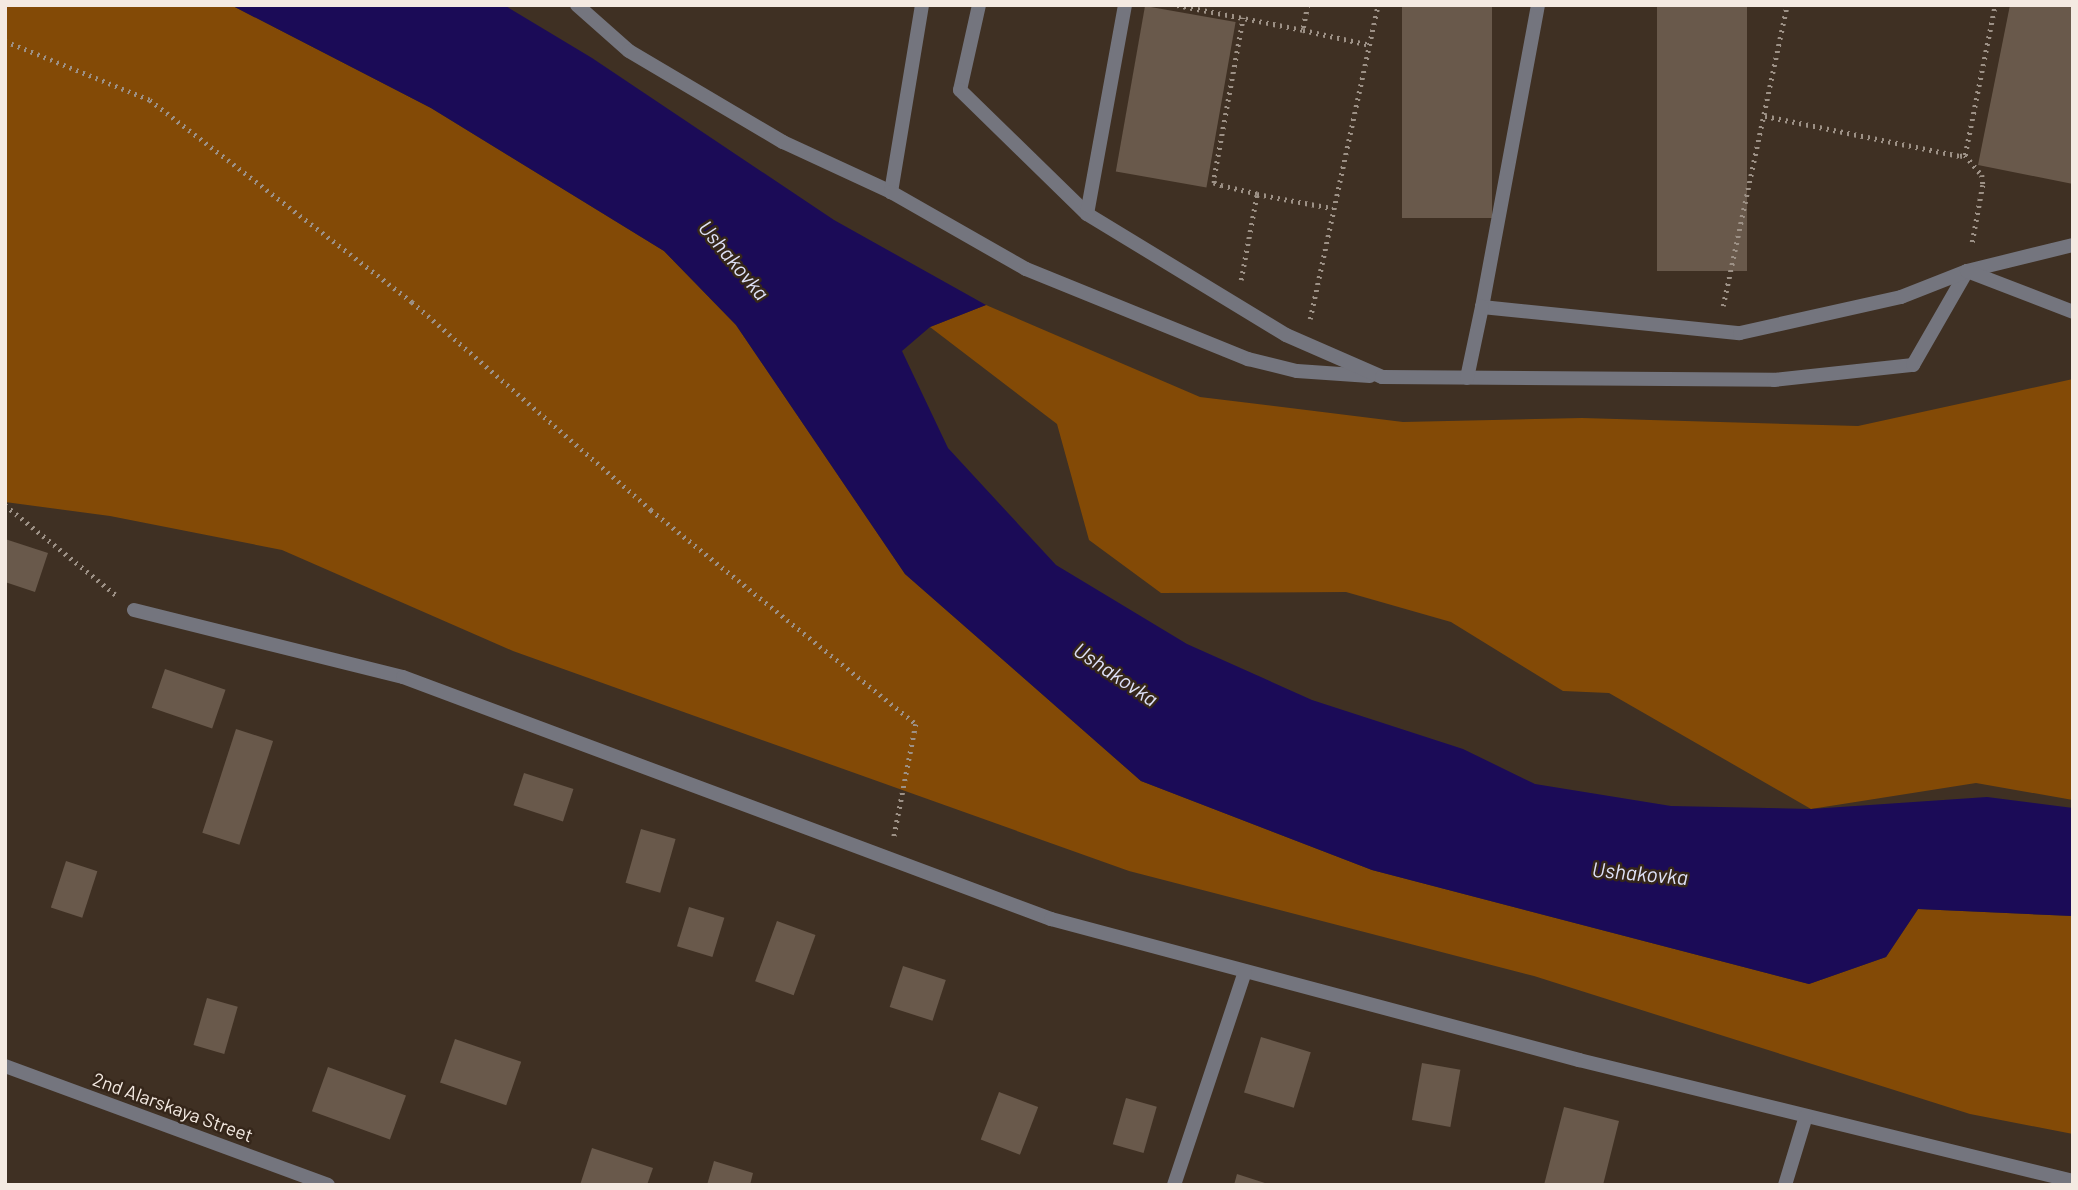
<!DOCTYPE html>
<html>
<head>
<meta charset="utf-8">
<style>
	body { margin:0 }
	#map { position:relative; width:2078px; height:1190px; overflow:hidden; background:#3f3023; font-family:Barlow,sans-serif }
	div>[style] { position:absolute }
	.green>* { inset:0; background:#834a06 }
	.water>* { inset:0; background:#1b0b57 }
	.building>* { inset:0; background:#69594b; transform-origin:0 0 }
	.path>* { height:4.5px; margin-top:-2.25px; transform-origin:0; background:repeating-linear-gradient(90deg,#9d9186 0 2px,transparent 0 7px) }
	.lane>* { height:14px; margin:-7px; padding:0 7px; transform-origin:7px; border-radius:7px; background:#74757e }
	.street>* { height:14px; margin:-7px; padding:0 7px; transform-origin:7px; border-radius:7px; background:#74757e }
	span { translate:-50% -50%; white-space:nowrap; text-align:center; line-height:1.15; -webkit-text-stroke:5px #35261a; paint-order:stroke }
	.street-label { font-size:19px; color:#f4eae2 }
	.water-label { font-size:21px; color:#dee1f7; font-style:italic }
	.frame { position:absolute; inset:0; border:7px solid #f4eae2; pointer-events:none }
</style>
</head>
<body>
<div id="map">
	<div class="green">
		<i style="clip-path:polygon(5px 5px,231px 5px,431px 108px,664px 251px,736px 325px,905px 574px,1141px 781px,1372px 870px,1809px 984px,1886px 957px,1918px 909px,2073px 916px,2073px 1134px,1970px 1114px,1534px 976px,1129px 871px,513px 651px,282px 550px,110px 516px,5px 502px)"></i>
		<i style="clip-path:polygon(986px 305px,1200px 397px,1403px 422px,1582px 418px,1858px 426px,2073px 379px,2073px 800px,1976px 783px,1811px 809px,1609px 693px,1563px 691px,1451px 622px,1346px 592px,1161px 593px,1089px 540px,1057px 424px,930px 327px)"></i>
	</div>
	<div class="water">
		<i style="clip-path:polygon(231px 5px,504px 5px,592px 58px,834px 220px,986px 305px,930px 327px,902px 351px,948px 448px,1056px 565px,1187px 644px,1312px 700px,1463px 749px,1535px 784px,1671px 806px,1811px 809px,1987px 797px,2073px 808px,2073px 916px,1918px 909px,1886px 957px,1809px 984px,1372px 870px,1141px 781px,905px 574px,736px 325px,664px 251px,431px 108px)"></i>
	</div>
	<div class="building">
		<i style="left:1402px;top:5px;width:90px;height:213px"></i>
		<i style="left:1657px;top:5px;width:90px;height:266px"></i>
		<i style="clip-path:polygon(2010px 5px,2073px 5px,2073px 184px,1978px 165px)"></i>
		<i style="left:1145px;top:6px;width:92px;height:168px;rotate:10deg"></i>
		<i style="clip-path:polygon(5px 539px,48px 553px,35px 592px,5px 582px)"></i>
		<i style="left:165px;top:669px;width:64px;height:41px;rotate:19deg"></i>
		<i style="left:236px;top:729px;width:39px;height:109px;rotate:18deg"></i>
		<i style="left:524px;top:773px;width:52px;height:34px;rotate:18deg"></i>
		<i style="left:641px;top:829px;width:36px;height:56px;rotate:16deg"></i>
		<i style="left:66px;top:861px;width:33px;height:49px;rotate:18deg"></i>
		<i style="left:689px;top:907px;width:37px;height:41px;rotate:17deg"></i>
		<i style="left:777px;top:921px;width:41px;height:64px;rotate:20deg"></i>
		<i style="left:903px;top:966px;width:45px;height:43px;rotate:18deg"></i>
		<i style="left:207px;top:998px;width:32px;height:49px;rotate:16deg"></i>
		<i style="left:1261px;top:1037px;width:52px;height:58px;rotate:17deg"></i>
		<i style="left:455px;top:1039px;width:70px;height:46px;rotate:19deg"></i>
		<i style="left:1422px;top:1063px;width:39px;height:58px;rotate:10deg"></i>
		<i style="left:328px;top:1067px;width:83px;height:47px;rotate:20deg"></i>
		<i style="left:999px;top:1092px;width:42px;height:51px;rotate:21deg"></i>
		<i style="left:1126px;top:1098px;width:32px;height:48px;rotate:16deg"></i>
		<i style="clip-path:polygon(1564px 1107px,1619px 1121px,1603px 1185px,1544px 1185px)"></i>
		<i style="clip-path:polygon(592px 1148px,653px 1168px,647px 1185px,580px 1185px)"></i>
		<i style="clip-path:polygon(714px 1161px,753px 1173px,750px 1185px,707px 1185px)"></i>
		<i style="clip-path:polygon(1237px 1174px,1268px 1184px,1268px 1185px,1234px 1185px)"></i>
	</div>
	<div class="path">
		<i style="left:1177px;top:5px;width:128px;rotate:11.2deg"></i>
		<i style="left:1308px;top:5px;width:25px;rotate:101deg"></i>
		<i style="left:1303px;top:30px;width:69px;rotate:12.6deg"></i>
		<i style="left:5px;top:41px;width:157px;rotate:22.1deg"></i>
		<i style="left:150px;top:100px;width:331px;rotate:37.6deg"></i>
		<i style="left:412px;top:302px;width:317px;rotate:41deg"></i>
		<i style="left:651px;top:510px;width:341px;rotate:38.9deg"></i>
		<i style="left:916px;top:724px;width:115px;rotate:101deg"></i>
		<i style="left:1765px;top:116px;width:199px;rotate:11.6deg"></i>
		<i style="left:1960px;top:156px;width:5px;rotate:-11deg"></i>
		<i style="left:1965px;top:155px;width:153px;rotate:-78.7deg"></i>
		<i style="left:1965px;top:155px;width:26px;rotate:50deg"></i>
		<i style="left:1982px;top:175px;width:10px;rotate:84deg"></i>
		<i style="left:1983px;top:185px;width:61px;rotate:100.4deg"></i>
		<i style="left:1257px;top:194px;width:76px;rotate:10.6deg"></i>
		<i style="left:1241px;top:280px;width:87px;rotate:-79.5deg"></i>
		<i style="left:1257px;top:194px;width:36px;rotate:-167deg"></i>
		<i style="left:1222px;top:186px;width:9px;rotate:-159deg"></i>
		<i style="left:1214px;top:183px;width:6px;rotate:-90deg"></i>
		<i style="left:1214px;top:177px;width:162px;rotate:-79.7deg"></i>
		<i style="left:1723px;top:306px;width:308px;rotate:-78deg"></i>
		<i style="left:1310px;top:319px;width:321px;rotate:-77.8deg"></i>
		<i style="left:5px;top:505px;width:143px;rotate:39deg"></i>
	</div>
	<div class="lane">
		<i style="left:577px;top:5px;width:69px;rotate:41.5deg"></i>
		<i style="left:629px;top:51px;width:179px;rotate:30.6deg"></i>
		<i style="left:783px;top:142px;width:119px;rotate:24.8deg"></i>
		<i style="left:922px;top:5px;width:190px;rotate:99.4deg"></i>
		<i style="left:891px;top:192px;width:155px;rotate:29.7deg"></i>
		<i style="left:1026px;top:269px;width:240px;rotate:22.1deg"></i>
		<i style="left:1248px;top:359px;width:50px;rotate:13.8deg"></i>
		<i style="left:1297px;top:371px;width:73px;rotate:3.9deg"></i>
		<i style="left:979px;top:5px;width:87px;rotate:102.6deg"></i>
		<i style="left:960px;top:90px;width:177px;rotate:44.3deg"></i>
		<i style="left:1087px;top:214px;width:233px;rotate:31.3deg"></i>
		<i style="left:1286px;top:335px;width:105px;rotate:23.6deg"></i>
		<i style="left:1382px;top:377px;width:392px;rotate:0.4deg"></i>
		<i style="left:1774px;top:380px;width:140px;rotate:-6.2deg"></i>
		<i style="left:1913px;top:365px;width:108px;rotate:-60.1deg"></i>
		<i style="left:1538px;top:5px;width:307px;rotate:100.5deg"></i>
		<i style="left:1482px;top:307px;width:259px;rotate:5.8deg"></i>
		<i style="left:1740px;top:333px;width:165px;rotate:-12.6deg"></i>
		<i style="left:1901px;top:297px;width:71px;rotate:-21.5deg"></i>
		<i style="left:1967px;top:271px;width:109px;rotate:-13.8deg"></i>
		<i style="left:1087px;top:214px;width:212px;rotate:-79.7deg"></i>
		<i style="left:1967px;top:271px;width:114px;rotate:21.1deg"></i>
		<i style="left:1467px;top:378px;width:73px;rotate:-78.1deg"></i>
	</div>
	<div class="street">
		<i style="left:134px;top:610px;width:277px;rotate:14deg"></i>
		<i style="left:403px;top:677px;width:692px;rotate:20.48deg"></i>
		<i style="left:1051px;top:919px;width:547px;rotate:14.95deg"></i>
		<i style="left:1579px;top:1060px;width:509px;rotate:13.76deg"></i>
		<i style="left:5px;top:1066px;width:344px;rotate:20.2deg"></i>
		<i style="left:1174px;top:1185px;width:225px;rotate:-71.6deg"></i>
		<i style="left:1785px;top:1185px;width:72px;rotate:-73.1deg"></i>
	</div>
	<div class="street-label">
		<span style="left:173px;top:1107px;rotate:20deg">2nd Alarskaya Street</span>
	</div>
	<div class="water-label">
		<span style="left:734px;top:260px;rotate:50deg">Ushakovka</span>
		<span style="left:1116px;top:674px;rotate:34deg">Ushakovka</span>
		<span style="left:1640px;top:873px;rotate:5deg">Ushakovka</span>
	</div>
	<div class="frame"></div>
</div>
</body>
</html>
